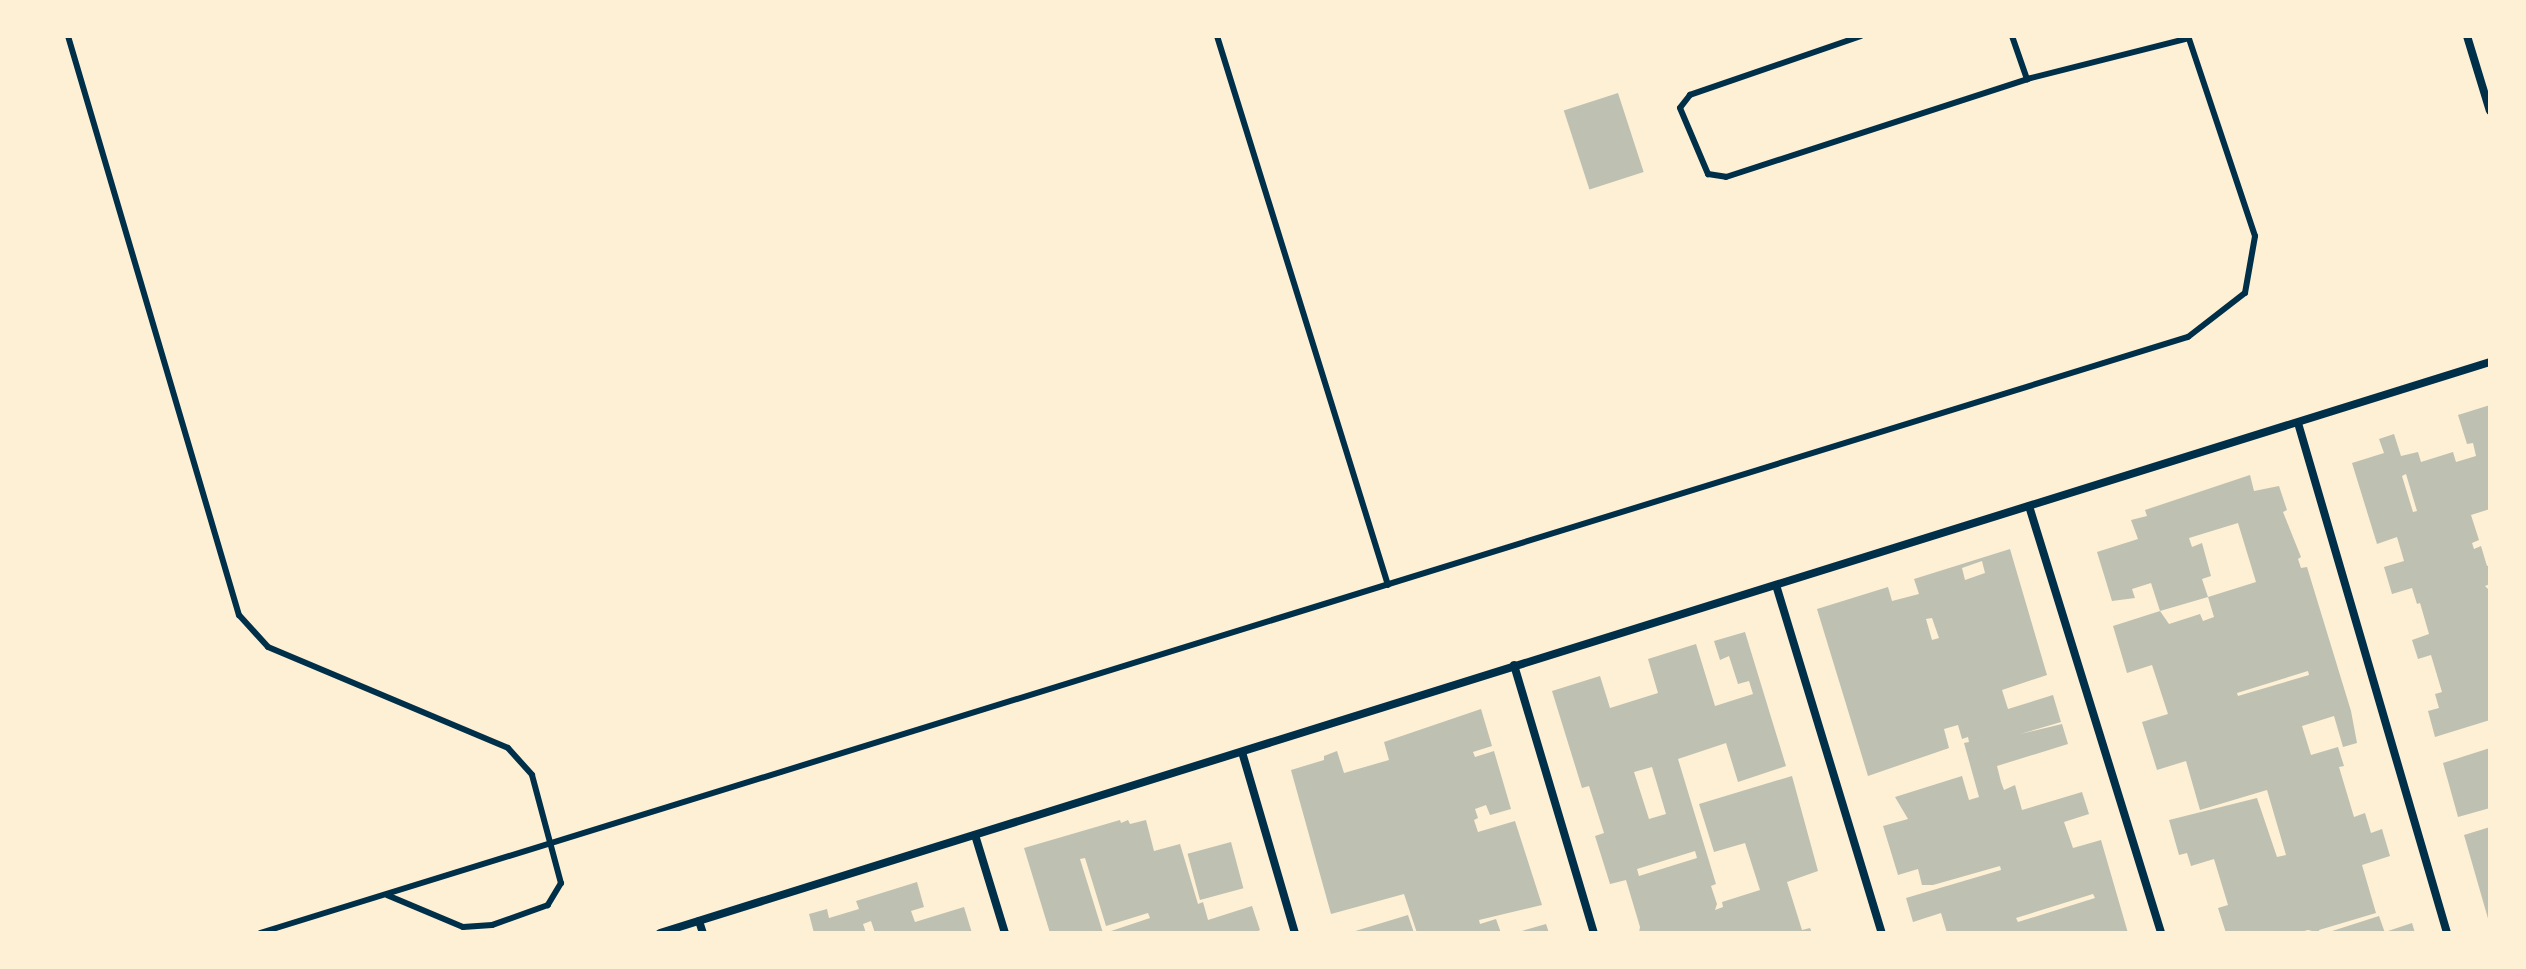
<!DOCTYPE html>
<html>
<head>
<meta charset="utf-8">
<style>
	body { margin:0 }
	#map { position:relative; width:2526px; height:969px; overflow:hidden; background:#fdf0d5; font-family:"Roboto Condensed",sans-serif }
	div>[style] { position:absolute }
	.building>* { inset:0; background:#bec0b2; transform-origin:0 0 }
	.service>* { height:6px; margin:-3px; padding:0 3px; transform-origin:3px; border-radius:3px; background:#003049 }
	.minor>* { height:8px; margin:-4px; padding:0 4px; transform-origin:4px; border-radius:4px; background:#003049 }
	span { translate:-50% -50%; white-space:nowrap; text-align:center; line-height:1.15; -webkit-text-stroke:7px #fdf0d5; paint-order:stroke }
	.frame { position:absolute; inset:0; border:38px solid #fdf0d5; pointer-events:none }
</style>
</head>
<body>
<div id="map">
	<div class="building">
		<i style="left:1618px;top:93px;width:83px;height:57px;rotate:72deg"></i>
		<i style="clip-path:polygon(evenodd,2490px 405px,2490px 509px,2471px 515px,2479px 540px,2472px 543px,2474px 549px,2481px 546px,2487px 566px,2490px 565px,2490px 584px,2485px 586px,2490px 591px,2490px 720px,2435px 737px,2428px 711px,2439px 708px,2435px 694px,2442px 692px,2431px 655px,2418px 659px,2412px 640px,2429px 634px,2420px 603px,2417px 604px,2412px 588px,2392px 594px,2384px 567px,2404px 561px,2397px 537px,2377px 544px,2352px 463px,2384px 453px,2379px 439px,2394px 434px,2401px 456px,2418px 452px,2421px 462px,2453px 452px,2456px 462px,2476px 456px,2473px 443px,2467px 444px,2458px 415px,2490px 405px,2406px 474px,2417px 511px,2413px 512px,2402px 476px,2406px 474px)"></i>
		<i style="clip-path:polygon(evenodd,2250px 475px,2254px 491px,2279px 486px,2287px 510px,2283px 512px,2301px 557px,2298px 559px,2301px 568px,2307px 567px,2351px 711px,2357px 743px,2343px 747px,2334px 716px,2302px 726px,2311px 755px,2338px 747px,2344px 766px,2339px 767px,2354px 817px,2365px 813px,2371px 833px,2382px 829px,2390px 856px,2362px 865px,2376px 913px,2319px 930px,2320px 933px,2308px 930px,2297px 933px,2226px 933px,2218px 908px,2228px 905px,2214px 859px,2191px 866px,2187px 853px,2179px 855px,2169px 820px,2257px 798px,2277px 857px,2286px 855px,2267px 790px,2200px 810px,2186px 761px,2157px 770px,2142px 722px,2168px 714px,2152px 665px,2127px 673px,2113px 626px,2160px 611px,2151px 583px,2132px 589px,2135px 598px,2112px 601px,2097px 552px,2138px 539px,2131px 520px,2147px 516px,2145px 510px,2250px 475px,2238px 523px,2256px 582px,2208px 597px,2214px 617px,2203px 621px,2200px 614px,2169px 624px,2160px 611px,2208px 597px,2202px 579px,2211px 576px,2202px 543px,2192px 547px,2189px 538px,2238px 523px,2250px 475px,2308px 671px,2309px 675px,2238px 696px,2237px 693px,2308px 671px)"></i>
		<i style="clip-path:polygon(evenodd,2010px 549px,2047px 675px,2002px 690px,2008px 709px,2053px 695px,2061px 722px,2020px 734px,2062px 724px,2068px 744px,1997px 766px,2001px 782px,2004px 790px,2015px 785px,2022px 810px,2082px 792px,2089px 814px,2064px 822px,2073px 848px,2101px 840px,2128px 933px,1947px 933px,1941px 913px,1913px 922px,1906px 898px,2001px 870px,2000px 866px,1933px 885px,1922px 885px,1918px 869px,1898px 875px,1883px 826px,1908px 819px,1895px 797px,1962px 776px,1969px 800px,1979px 797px,1964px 743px,1969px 742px,1968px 737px,1962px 739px,1958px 725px,1944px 729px,1949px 748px,1868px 776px,1817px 609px,1888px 587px,1892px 601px,1919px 594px,1914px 579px,2010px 549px,1982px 561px,1985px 573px,1965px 580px,1962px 568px,1982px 561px,2010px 549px,1932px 618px,1939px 638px,1932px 640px,1926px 619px,1932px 618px,2010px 549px,2093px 894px,2095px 898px,2018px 922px,2016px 918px,2093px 894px)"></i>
		<i style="clip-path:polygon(evenodd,1745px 632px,1786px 766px,1738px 782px,1726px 743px,1678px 759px,1716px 884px,1711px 886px,1717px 904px,1715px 910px,1723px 907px,1722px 902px,1760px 890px,1745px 843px,1714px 852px,1699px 804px,1792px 776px,1818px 871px,1787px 882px,1802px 930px,1810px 928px,1812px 933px,1639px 933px,1640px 927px,1626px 880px,1610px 884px,1595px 836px,1604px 833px,1589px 786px,1582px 788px,1552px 691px,1600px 676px,1610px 708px,1658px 693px,1648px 659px,1696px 644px,1715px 706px,1753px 694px,1749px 681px,1738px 684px,1729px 656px,1720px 660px,1714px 641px,1745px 632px,1652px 767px,1666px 814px,1649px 819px,1634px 772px,1652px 767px,1745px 632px,1695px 851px,1697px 858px,1639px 876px,1637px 869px,1695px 851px)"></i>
		<i style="clip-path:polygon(1481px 709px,1492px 746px,1473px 752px,1475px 757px,1494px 751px,1511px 809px,1490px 815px,1486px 805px,1475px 809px,1478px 818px,1474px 820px,1478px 832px,1515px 821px,1542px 905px,1479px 920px,1480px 924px,1496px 919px,1501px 933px,1417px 933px,1404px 894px,1331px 914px,1291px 770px,1324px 760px,1324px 756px,1337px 751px,1344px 773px,1389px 760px,1384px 742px)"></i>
		<i style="clip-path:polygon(2490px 748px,2490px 808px,2458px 817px,2443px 763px)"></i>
		<i style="clip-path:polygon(1120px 820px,1121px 823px,1128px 820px,1130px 824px,1146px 820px,1154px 851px,1180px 844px,1198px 904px,1203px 902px,1208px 920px,1252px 906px,1260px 930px,1254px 933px,1105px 933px,1150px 918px,1148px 913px,1106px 926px,1085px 858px,1080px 859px,1103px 933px,1050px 933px,1024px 848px)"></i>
		<i style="clip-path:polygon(2490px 827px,2490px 921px,2489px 922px,2464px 835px)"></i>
		<i style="left:1231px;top:842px;width:48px;height:45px;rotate:75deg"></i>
		<i style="clip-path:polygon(917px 882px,924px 907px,911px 911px,915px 922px,964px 907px,972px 933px,875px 933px,871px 921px,863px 924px,866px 933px,814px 933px,809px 914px,827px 909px,829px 918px,859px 909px,856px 901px)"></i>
		<i style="clip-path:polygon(1408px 915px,1414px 933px,1352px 933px,1352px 932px)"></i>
		<i style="clip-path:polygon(2379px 916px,2385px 933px,2329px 933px,2329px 932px)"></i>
		<i style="clip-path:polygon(2412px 923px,2415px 933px,2385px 933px,2385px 932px)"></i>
		<i style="clip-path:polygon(1546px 924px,1549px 933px,1519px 933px,1518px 932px)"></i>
	</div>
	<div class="service">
		<i style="left:68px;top:36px;width:604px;rotate:73.55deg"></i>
		<i style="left:239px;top:615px;width:43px;rotate:47.8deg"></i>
		<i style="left:268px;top:647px;width:260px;rotate:22.8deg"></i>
		<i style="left:508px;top:748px;width:36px;rotate:48deg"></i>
		<i style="left:532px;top:775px;width:112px;rotate:75deg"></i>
		<i style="left:561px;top:883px;width:26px;rotate:121deg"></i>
		<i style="left:548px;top:905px;width:59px;rotate:160.3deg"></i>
		<i style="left:492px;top:925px;width:29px;rotate:176deg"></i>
		<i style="left:463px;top:927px;width:82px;rotate:-157.2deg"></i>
		<i style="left:1217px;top:36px;width:575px;rotate:72.7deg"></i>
		<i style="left:1861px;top:36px;width:181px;rotate:161deg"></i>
		<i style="left:1690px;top:95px;width:16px;rotate:128deg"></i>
		<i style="left:1680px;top:108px;width:72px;rotate:67deg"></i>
		<i style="left:1708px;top:174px;width:18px;rotate:9deg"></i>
		<i style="left:1726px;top:177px;width:317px;rotate:-18deg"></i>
		<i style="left:2027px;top:79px;width:167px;rotate:-14.2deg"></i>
		<i style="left:2012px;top:36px;width:46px;rotate:70.8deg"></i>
		<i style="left:260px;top:933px;width:2018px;rotate:-17.18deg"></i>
		<i style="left:2188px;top:337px;width:72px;rotate:-37.7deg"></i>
		<i style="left:2245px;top:293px;width:58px;rotate:-80deg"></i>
		<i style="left:2255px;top:236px;width:211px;rotate:-108.5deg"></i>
	</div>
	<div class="minor">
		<i style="left:2467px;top:36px;width:78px;rotate:73deg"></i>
		<i style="left:2298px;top:423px;width:531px;rotate:73.71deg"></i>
		<i style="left:2029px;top:506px;width:447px;rotate:72.8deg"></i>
		<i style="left:1776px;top:585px;width:364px;rotate:73.1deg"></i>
		<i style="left:1514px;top:665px;width:280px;rotate:73.4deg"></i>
		<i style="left:1242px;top:752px;width:189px;rotate:73.7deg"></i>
		<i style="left:975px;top:835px;width:102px;rotate:73deg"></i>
		<i style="left:699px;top:921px;width:13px;rotate:72deg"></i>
		<i style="left:660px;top:933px;width:1917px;rotate:-17.33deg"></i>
	</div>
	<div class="frame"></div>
</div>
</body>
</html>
